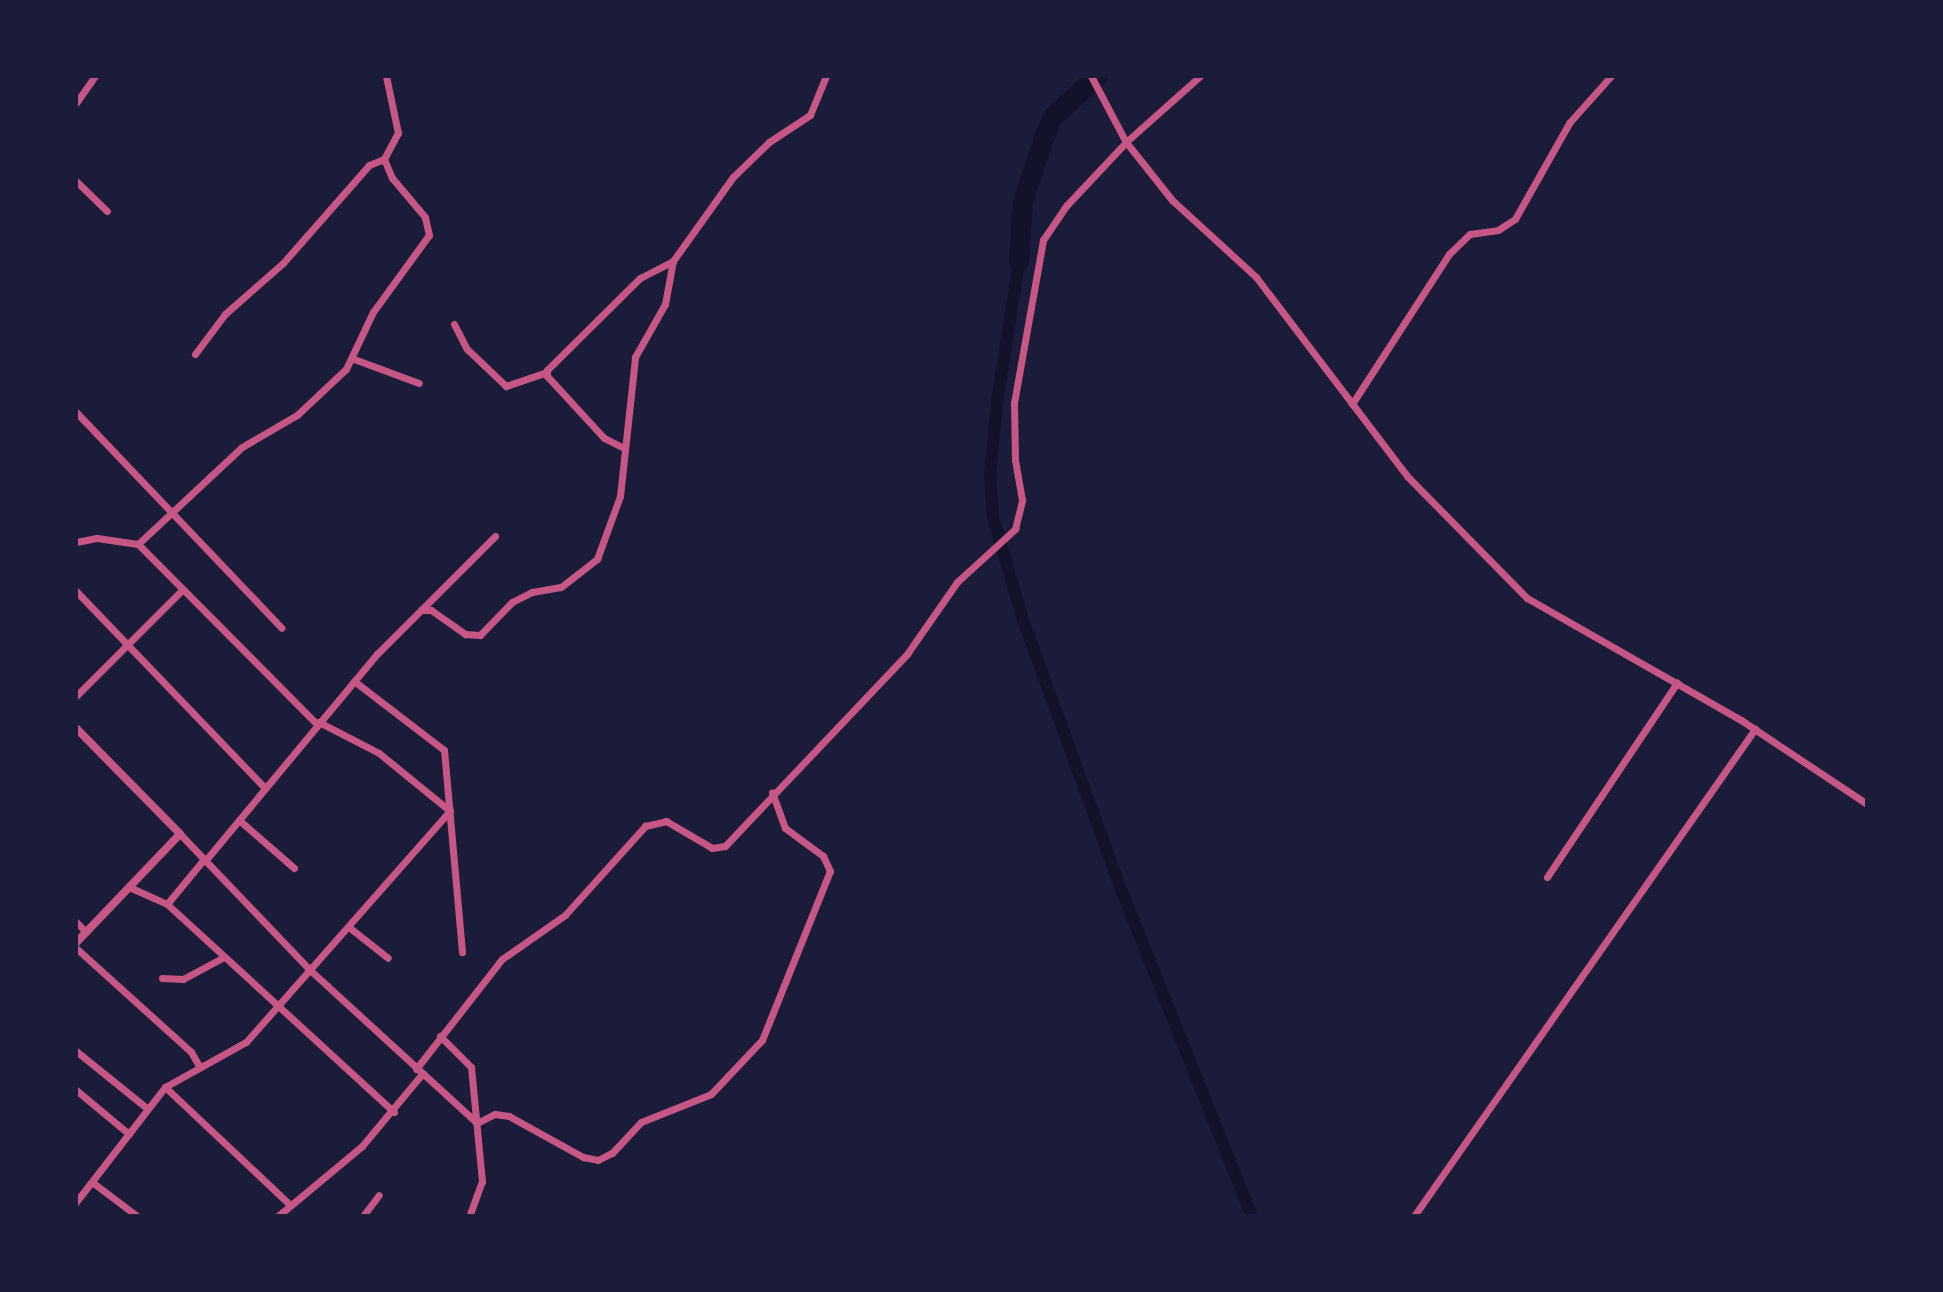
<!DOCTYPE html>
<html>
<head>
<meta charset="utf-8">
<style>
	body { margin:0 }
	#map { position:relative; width:1943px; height:1292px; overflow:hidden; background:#1b1b3a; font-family:"Nunito Sans",sans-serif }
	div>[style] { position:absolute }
	.canal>* { height:12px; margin:-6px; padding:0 6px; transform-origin:6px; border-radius:6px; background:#12122b }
	.river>* { height:20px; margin:-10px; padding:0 10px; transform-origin:10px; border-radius:10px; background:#12122b }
	.minor>* { height:7px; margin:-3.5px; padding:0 3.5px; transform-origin:3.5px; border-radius:3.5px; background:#c65784 }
	.tertiary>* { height:8px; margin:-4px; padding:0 4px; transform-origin:4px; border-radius:4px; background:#c65784 }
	span { translate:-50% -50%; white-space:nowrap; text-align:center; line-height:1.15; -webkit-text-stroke:7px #1b1b3a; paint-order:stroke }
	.frame { position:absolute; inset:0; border:78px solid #1b1b3a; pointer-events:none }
</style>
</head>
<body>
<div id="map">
	<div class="canal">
		<i style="left:1019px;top:262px;width:143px;rotate:98.9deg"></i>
		<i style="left:997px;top:403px;width:72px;rotate:95.6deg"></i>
		<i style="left:990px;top:475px;width:42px;rotate:85.9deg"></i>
		<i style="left:993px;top:517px;width:107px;rotate:73.8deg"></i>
		<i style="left:1023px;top:620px;width:286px;rotate:70deg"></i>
		<i style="left:1121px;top:889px;width:348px;rotate:68.2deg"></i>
	</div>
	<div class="river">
		<i style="left:1019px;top:262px;width:61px;rotate:-86.2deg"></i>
		<i style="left:1023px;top:201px;width:66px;rotate:-71.6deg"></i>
		<i style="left:1044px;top:138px;width:23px;rotate:-67deg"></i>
		<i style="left:1053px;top:117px;width:61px;rotate:-42.3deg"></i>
	</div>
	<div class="minor">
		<i style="left:1091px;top:76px;width:75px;rotate:62.1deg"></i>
		<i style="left:1126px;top:142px;width:74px;rotate:51.6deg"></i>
		<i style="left:1172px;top:200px;width:114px;rotate:42.5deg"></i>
		<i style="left:1256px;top:277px;width:250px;rotate:52.8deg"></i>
		<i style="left:1407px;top:476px;width:171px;rotate:45.5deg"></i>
		<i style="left:1527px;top:598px;width:246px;rotate:29.7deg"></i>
		<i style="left:1741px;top:720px;width:151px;rotate:33.7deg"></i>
		<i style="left:76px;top:103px;width:33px;rotate:-55deg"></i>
		<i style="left:384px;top:159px;width:30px;rotate:-62deg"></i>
		<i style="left:398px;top:133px;width:58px;rotate:-101.9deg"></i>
		<i style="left:76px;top:181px;width:43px;rotate:44.1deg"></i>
		<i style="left:454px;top:324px;width:28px;rotate:63deg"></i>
		<i style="left:467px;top:349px;width:54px;rotate:43.5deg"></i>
		<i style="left:506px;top:386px;width:43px;rotate:-18.9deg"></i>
		<i style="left:195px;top:354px;width:50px;rotate:-53.1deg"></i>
		<i style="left:225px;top:314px;width:77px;rotate:-41.3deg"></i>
		<i style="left:283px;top:263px;width:130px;rotate:-48.7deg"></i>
		<i style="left:369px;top:165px;width:16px;rotate:-22deg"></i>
		<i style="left:354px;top:359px;width:69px;rotate:20.3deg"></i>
		<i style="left:1352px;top:404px;width:179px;rotate:-57.1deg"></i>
		<i style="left:1449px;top:254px;width:29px;rotate:-44deg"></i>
		<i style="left:1470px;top:234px;width:28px;rotate:-8deg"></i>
		<i style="left:1498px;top:230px;width:20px;rotate:-33deg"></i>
		<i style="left:1515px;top:219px;width:110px;rotate:-60.6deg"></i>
		<i style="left:1569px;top:123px;width:63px;rotate:-48.2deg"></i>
		<i style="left:76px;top:412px;width:298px;rotate:46.4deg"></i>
		<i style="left:624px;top:448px;width:22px;rotate:-153deg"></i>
		<i style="left:604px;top:438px;width:84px;rotate:-132.6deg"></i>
		<i style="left:547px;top:376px;width:6px;rotate:-90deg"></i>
		<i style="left:547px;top:370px;width:131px;rotate:-44.7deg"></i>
		<i style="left:640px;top:278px;width:37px;rotate:-27deg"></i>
		<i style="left:76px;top:542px;width:21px;rotate:-11deg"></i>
		<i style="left:97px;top:538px;width:41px;rotate:8.3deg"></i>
		<i style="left:138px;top:544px;width:142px;rotate:-43deg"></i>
		<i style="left:242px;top:447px;width:64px;rotate:-30.2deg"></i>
		<i style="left:297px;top:415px;width:67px;rotate:-43.2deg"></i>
		<i style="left:346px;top:369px;width:63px;rotate:-64.7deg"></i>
		<i style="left:373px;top:312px;width:95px;rotate:-54deg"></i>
		<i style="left:429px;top:235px;width:18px;rotate:-103deg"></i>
		<i style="left:425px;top:217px;width:51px;rotate:-130.2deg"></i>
		<i style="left:392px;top:178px;width:21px;rotate:-113deg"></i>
		<i style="left:138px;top:544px;width:254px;rotate:45.2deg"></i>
		<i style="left:76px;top:591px;width:273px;rotate:46.2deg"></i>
		<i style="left:421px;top:610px;width:10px"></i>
		<i style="left:431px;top:610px;width:42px;rotate:35.2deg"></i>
		<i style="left:465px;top:634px;width:15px;rotate:4deg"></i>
		<i style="left:480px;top:635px;width:46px;rotate:-45.9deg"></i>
		<i style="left:512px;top:602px;width:22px;rotate:-27deg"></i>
		<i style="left:532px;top:592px;width:29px;rotate:-10deg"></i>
		<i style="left:561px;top:587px;width:46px;rotate:-37.9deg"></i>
		<i style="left:597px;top:559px;width:67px;rotate:-69.9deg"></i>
		<i style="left:620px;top:496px;width:140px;rotate:-83.8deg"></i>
		<i style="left:635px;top:357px;width:61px;rotate:-60.5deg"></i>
		<i style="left:665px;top:304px;width:44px;rotate:-79.5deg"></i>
		<i style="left:673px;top:261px;width:103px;rotate:-54.5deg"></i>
		<i style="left:733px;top:177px;width:50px;rotate:-44.2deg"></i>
		<i style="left:769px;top:142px;width:49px;rotate:-33.4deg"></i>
		<i style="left:810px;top:115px;width:42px;rotate:-67.7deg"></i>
		<i style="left:354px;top:681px;width:113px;rotate:37.5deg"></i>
		<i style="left:444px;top:750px;width:203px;rotate:84.9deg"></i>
		<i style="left:76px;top:696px;width:151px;rotate:-45deg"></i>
		<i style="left:239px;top:820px;width:73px;rotate:41.1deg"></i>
		<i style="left:180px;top:834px;width:188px;rotate:46.3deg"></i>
		<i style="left:310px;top:970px;width:226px;rotate:42.5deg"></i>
		<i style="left:477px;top:1123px;width:20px;rotate:-27deg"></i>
		<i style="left:495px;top:1114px;width:14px;rotate:8deg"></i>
		<i style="left:509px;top:1116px;width:85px;rotate:29deg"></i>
		<i style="left:583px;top:1157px;width:15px;rotate:11deg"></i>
		<i style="left:598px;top:1160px;width:16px;rotate:-27deg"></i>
		<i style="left:612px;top:1153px;width:42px;rotate:-46.9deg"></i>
		<i style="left:641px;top:1122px;width:75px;rotate:-21.8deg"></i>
		<i style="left:711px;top:1094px;width:74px;rotate:-46.6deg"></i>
		<i style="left:762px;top:1040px;width:182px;rotate:-68.1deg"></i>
		<i style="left:830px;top:871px;width:17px;rotate:-115deg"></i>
		<i style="left:823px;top:856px;width:47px;rotate:-143.6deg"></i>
		<i style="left:785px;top:828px;width:38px;rotate:-110deg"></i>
		<i style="left:205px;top:861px;width:269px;rotate:-50.3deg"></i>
		<i style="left:377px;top:654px;width:167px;rotate:-45deg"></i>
		<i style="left:1547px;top:877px;width:234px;rotate:-56.2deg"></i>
		<i style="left:129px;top:887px;width:42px;rotate:24.1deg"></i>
		<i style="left:167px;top:904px;width:308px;rotate:42.5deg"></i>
		<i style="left:167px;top:904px;width:58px;rotate:-50.6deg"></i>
		<i style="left:76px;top:922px;width:14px;rotate:45deg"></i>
		<i style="left:350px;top:928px;width:48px;rotate:38.3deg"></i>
		<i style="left:76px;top:948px;width:155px;rotate:42.1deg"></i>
		<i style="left:191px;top:1052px;width:16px;rotate:60deg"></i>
		<i style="left:162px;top:978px;width:21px;rotate:3deg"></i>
		<i style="left:183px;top:979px;width:47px;rotate:-28.2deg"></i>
		<i style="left:440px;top:1036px;width:44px;rotate:45deg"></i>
		<i style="left:471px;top:1067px;width:115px;rotate:84.5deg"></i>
		<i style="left:482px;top:1181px;width:37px;rotate:110deg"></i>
		<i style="left:76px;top:1051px;width:92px;rotate:38.9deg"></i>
		<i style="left:416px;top:1069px;width:140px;rotate:-52deg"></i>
		<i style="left:502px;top:959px;width:77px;rotate:-34.9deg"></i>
		<i style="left:565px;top:915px;width:120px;rotate:-48deg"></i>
		<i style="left:645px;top:826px;width:22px;rotate:-13deg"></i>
		<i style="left:666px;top:821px;width:53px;rotate:30.4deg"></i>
		<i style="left:712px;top:848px;width:13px;rotate:-9deg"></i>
		<i style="left:725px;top:846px;width:265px;rotate:-46.5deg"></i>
		<i style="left:907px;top:654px;width:88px;rotate:-55.2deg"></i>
		<i style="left:957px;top:582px;width:79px;rotate:-42.4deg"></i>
		<i style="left:1015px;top:529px;width:30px;rotate:-76deg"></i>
		<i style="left:1022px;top:500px;width:41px;rotate:-99.9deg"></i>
		<i style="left:1015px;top:460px;width:57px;rotate:-91deg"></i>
		<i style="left:1014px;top:403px;width:166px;rotate:-79.9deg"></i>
		<i style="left:1043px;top:240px;width:41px;rotate:-55.9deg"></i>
		<i style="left:1066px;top:206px;width:88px;rotate:-46.8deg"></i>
		<i style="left:1126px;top:142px;width:99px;rotate:-41.7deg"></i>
		<i style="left:165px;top:1087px;width:172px;rotate:43.3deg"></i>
		<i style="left:76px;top:1090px;width:69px;rotate:39.7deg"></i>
		<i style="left:92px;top:1182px;width:56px;rotate:37.1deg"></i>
		<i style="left:76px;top:1202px;width:145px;rotate:-52.3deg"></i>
		<i style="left:165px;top:1087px;width:93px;rotate:-29.1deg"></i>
		<i style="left:246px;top:1042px;width:308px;rotate:-48.6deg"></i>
		<i style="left:450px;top:811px;width:92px;rotate:-140.8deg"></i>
		<i style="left:379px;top:753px;width:68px;rotate:-152.7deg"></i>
		<i style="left:278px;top:1216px;width:109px;rotate:-39.8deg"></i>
		<i style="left:362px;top:1146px;width:94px;rotate:-50.2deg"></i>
		<i style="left:363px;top:1216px;width:26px;rotate:-53deg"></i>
		<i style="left:1414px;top:1216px;width:595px;rotate:-55deg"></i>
	</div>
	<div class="tertiary">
		<i style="left:76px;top:728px;width:148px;rotate:45.5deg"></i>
		<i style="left:180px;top:834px;width:151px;rotate:133.7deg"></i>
	</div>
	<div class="frame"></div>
</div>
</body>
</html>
